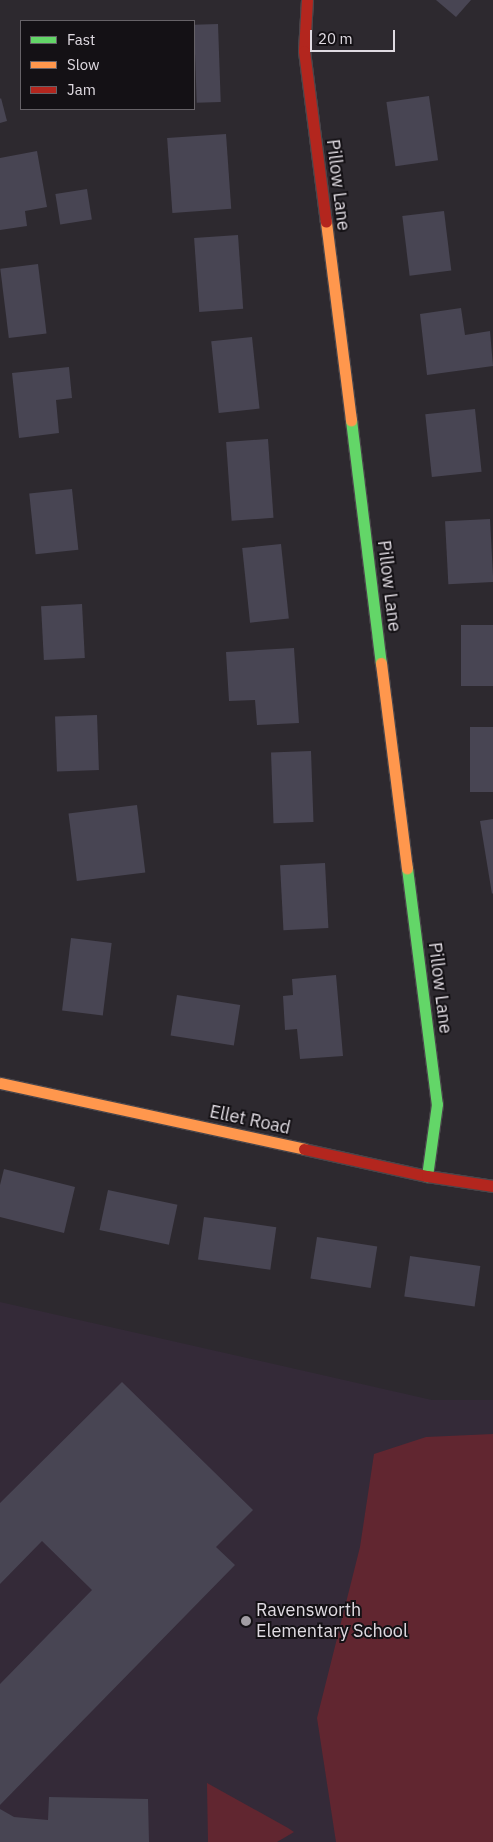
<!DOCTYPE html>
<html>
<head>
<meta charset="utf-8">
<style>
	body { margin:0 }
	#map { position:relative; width:493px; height:1842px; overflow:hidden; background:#2d292f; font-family:"IBM Plex Sans",sans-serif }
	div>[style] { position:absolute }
	.built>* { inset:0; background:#342a38 }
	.green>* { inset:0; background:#612630 }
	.building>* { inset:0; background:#484553; transform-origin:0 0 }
	.roads { filter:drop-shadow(1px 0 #4a464b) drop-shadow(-1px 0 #4a464b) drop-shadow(0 1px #4a464b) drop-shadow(0 -1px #4a464b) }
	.fast>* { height:11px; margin:-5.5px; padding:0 5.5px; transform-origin:5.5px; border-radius:5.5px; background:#63d668 }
	.slow>* { height:11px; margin:-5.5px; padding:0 5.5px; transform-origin:5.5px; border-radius:5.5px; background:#ff974d }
	.jam>* { height:11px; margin:-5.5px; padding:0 5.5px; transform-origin:5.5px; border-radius:5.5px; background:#b3261e }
	.dots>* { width:14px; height:14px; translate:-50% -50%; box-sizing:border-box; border:2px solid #141115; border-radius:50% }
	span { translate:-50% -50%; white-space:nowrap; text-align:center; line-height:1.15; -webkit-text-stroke:4px #141115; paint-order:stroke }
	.street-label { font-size:18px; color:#e0dbe2 }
	.poi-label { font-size:18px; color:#e0dbe2 }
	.left { translate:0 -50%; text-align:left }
	.legend { position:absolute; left:20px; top:20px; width:175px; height:90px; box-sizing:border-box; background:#141115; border:1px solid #666267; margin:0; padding:6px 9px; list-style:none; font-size:15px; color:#e0dbe2 }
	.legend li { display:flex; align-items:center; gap:10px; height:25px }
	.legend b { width:25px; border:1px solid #666267 }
	.scale { position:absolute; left:310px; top:30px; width:85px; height:22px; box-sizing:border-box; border:2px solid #e0dbe2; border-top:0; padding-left:6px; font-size:15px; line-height:18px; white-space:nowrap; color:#e0dbe2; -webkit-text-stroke:4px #141115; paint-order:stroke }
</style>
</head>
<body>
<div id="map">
	<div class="built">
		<i style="clip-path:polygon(0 1302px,432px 1400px,493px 1400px,493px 1842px,0 1842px)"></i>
	</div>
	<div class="green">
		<i style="clip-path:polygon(493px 1434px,493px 1842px,336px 1842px,317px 1718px,360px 1547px,374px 1454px,426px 1437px)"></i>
		<i style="clip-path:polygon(207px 1783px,288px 1828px,294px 1832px,277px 1842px,208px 1842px)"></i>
	</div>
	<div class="building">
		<i style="clip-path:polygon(436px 0,471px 0,456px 17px)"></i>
		<i style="left:218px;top:24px;width:78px;height:24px;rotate:88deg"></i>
		<i style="left:429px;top:96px;width:65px;height:43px;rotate:82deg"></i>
		<i style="clip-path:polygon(1px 98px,7px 121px,0 123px,0 99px)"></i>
		<i style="left:226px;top:134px;width:75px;height:59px;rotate:86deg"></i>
		<i style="clip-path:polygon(37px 151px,47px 207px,25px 211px,27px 226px,0 230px,0 158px)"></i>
		<i style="left:87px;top:189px;width:31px;height:32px;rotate:81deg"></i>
		<i style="left:444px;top:211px;width:60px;height:42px;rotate:83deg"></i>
		<i style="left:238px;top:235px;width:74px;height:44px;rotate:86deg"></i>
		<i style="left:38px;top:264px;width:70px;height:38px;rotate:83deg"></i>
		<i style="clip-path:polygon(461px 308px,465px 335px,490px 331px,493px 366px,427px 375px,420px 314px)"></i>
		<i style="left:252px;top:337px;width:72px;height:41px;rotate:84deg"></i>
		<i style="clip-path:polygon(69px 367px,72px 398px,56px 400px,59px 433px,19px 438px,12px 373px)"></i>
		<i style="left:475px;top:409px;width:63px;height:50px;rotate:84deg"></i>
		<i style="left:268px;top:439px;width:79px;height:42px;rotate:86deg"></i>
		<i style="left:72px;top:489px;width:61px;height:43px;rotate:84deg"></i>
		<i style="left:490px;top:519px;width:63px;height:45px;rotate:87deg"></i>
		<i style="left:281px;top:544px;width:75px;height:39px;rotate:84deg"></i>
		<i style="left:82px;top:604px;width:54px;height:41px;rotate:87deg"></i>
		<i style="left:493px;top:625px;width:61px;height:32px;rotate:90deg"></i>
		<i style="clip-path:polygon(294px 648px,299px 723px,257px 725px,255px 700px,229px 701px,226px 652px)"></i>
		<i style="left:97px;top:715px;width:55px;height:42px;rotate:88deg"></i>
		<i style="left:493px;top:727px;width:65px;height:23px;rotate:90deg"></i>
		<i style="left:311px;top:751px;width:71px;height:40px;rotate:88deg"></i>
		<i style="left:137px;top:805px;width:68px;height:69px;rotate:83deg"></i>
		<i style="clip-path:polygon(493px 819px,493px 893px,492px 894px,480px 821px)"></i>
		<i style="left:325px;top:863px;width:65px;height:45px;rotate:87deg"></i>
		<i style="left:71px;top:938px;width:41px;height:73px;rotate:7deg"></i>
		<i style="clip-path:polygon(336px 975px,343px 1056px,300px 1059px,297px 1029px,285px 1030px,283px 996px,293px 995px,292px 979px)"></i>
		<i style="left:177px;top:995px;width:64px;height:41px;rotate:9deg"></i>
		<i style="clip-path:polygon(4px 1169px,75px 1187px,64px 1233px,0 1217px,0 1185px)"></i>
		<i style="left:108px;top:1190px;width:71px;height:41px;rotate:12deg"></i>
		<i style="left:204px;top:1217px;width:73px;height:43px;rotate:8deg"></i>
		<i style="left:317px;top:1237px;width:61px;height:42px;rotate:9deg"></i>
		<i style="left:410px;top:1256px;width:71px;height:41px;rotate:8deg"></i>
		<i style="clip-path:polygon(122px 1382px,253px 1510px,216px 1547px,235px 1565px,0 1805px,0 1684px,92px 1590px,42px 1541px,0 1584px,0 1503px)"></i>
		<i style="clip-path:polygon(49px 1797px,148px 1799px,149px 1842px,0 1842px,0 1809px,14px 1817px,48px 1820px)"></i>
	</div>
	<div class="roads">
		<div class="fast">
			<i style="left:351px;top:420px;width:245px;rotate:83deg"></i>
			<i style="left:407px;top:868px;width:238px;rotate:82.8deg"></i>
			<i style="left:437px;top:1104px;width:73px;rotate:97.9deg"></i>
		</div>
		<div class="slow">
			<i style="left:326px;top:222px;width:200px;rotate:82.8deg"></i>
			<i style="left:381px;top:663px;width:207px;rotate:82.8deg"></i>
			<i style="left:0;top:1083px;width:311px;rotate:12.2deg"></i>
		</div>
		<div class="jam">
			<i style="left:307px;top:0;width:51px;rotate:93.4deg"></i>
			<i style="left:304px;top:51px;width:172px;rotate:82.7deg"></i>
			<i style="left:304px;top:1149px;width:126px;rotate:12.4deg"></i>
			<i style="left:427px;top:1176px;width:67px;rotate:8.6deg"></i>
		</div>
	</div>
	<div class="dots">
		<i style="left:246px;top:1621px;background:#a19da3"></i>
	</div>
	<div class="street-label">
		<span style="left:338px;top:185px;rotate:83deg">Pillow Lane</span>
		<span style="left:389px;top:586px;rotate:83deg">Pillow Lane</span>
		<span style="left:440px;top:988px;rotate:83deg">Pillow Lane</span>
		<span style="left:250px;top:1120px;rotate:12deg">Ellet Road</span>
	</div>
	<div class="poi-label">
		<span class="left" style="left:256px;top:1621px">Ravensworth<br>Elementary School</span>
	</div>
	<ul class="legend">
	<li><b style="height:6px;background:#63d668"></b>Fast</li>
	<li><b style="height:6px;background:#ff974d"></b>Slow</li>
	<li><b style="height:6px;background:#b3261e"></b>Jam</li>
	</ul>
	<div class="scale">20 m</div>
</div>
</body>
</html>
